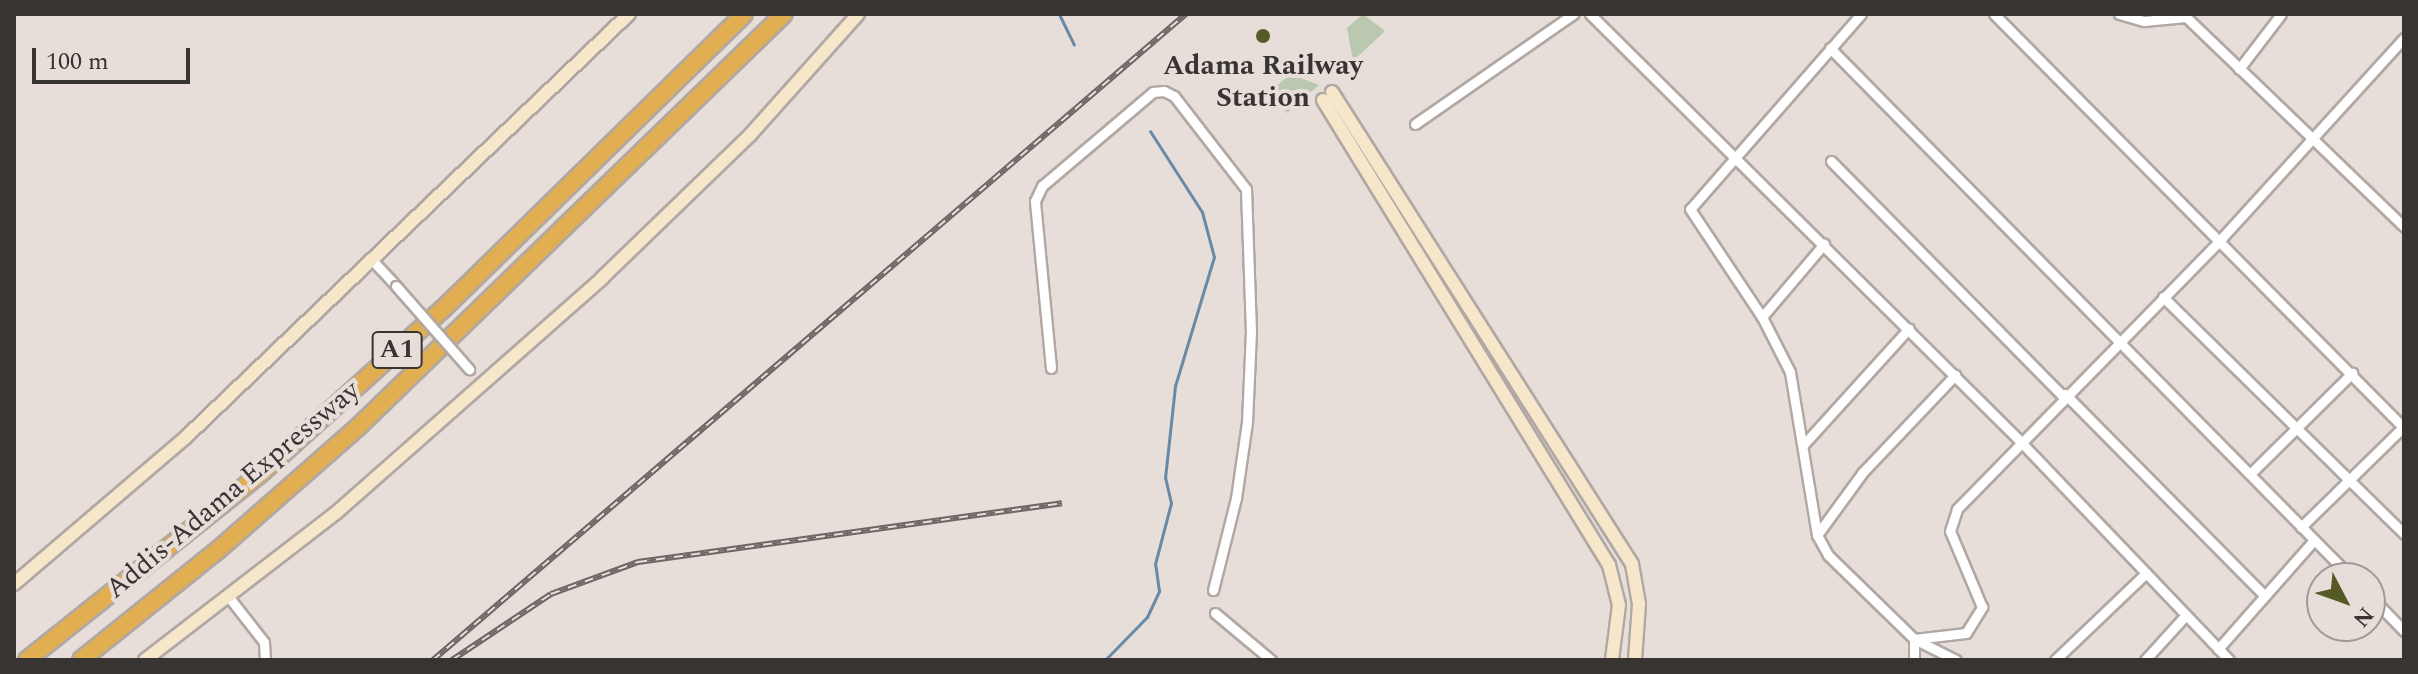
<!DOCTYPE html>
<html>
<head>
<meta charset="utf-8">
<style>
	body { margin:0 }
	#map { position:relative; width:2418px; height:674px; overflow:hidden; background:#e7ddd9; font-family:Spectral,serif }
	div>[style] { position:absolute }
	.green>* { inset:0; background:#b9c8af }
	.stream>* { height:3px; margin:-1.5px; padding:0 1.5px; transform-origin:1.5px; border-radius:1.5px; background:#688aa9 }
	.roads { filter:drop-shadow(2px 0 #b1a8a4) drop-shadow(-2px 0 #b1a8a4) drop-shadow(0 2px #b1a8a4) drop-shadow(0 -2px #b1a8a4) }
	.street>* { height:9px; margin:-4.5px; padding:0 4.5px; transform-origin:4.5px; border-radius:4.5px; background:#fff }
	.secondary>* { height:12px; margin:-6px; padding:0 6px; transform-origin:6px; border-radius:6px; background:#f6e7cb }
	.highway>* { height:16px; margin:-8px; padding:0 8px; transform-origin:8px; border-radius:8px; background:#e1ae51 }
	.rail>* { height:6px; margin-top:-3px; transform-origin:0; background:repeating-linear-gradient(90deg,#e7ddd9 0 9px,#6b6563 0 18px); box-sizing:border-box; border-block:2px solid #6b6563 }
	.bridges { filter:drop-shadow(2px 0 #b1a8a4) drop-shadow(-2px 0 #b1a8a4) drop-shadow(0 2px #b1a8a4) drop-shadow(0 -2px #b1a8a4) }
	.street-bridge>* { height:9px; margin:-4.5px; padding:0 4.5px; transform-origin:4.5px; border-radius:4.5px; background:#fff }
	.dots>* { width:22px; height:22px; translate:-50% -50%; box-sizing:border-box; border:4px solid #e7ddd9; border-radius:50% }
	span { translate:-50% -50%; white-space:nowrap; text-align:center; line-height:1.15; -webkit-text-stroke:8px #e7ddd9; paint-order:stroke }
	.shield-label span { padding:2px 6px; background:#e7ddd9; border:2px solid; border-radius:6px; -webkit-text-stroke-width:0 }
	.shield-label { font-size:26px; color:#373432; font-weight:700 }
	.poi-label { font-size:28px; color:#373432; font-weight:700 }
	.street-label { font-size:28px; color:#373432 }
	.frame { position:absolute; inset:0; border:16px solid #373432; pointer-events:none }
	.north { position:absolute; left:2306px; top:562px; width:80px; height:80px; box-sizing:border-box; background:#e7ddd9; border:2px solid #a19996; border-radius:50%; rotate:131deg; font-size:22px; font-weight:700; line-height:32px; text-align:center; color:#373432 }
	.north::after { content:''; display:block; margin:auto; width:28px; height:36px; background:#565a27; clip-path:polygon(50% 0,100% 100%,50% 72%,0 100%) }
	.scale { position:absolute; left:32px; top:48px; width:158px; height:36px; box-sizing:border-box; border:4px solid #373432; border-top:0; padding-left:10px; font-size:24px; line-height:28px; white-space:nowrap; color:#373432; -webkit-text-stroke:6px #e7ddd9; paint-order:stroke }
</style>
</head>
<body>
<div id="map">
	<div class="green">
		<i style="clip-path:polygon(1363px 14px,1385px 31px,1353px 61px,1347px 28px)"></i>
		<i style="clip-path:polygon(1290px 74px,1319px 85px,1287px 113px,1269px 93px)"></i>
	</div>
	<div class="stream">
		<i style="left:1059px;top:14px;width:34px;rotate:64deg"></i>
		<i style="left:1105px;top:660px;width:60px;rotate:-45.7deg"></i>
		<i style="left:1147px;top:617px;width:29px;rotate:-65deg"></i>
		<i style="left:1159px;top:591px;width:27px;rotate:-98deg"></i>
		<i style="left:1155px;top:564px;width:63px;rotate:-75.3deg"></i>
		<i style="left:1171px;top:503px;width:26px;rotate:-103deg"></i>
		<i style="left:1165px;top:478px;width:93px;rotate:-83.8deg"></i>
		<i style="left:1175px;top:386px;width:135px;rotate:-73.2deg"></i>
		<i style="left:1214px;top:257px;width:47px;rotate:-104.9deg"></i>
		<i style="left:1202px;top:212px;width:96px;rotate:-122.7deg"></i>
	</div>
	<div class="roads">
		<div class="street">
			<i style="left:1590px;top:14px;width:605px;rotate:44.8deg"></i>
			<i style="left:2019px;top:440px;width:304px;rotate:46.3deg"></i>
			<i style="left:1861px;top:14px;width:259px;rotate:131.2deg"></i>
			<i style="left:1690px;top:209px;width:130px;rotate:56.3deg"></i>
			<i style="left:1762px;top:317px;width:62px;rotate:63deg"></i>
			<i style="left:1790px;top:372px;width:165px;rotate:80.6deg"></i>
			<i style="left:1817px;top:535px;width:23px;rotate:61deg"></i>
			<i style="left:1828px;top:555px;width:120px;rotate:44.3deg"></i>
			<i style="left:1914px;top:639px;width:47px;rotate:26.6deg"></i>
			<i style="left:1994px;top:14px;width:583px;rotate:45.28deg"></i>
			<i style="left:2119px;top:14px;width:26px;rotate:16deg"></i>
			<i style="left:2144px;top:21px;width:42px;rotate:-5.4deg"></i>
			<i style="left:2183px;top:14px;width:307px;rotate:43.9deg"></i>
			<i style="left:1830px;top:48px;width:744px;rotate:45.44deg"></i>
			<i style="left:2239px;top:69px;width:69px;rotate:-52.6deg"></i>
			<i style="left:1415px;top:124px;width:193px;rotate:-34.8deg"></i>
			<i style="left:1831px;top:161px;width:330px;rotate:45.4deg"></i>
			<i style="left:373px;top:261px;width:34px;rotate:47deg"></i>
			<i style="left:2163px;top:297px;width:338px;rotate:44.5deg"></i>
			<i style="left:1762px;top:317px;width:96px;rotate:-49.7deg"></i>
			<i style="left:1051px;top:368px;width:168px;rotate:-95.5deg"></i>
			<i style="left:1035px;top:201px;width:17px;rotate:-65deg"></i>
			<i style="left:1042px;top:186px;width:145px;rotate:-40.3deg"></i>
			<i style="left:1153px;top:92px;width:11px;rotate:-5deg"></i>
			<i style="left:1164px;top:91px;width:11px;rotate:27deg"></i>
			<i style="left:1174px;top:96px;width:118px;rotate:52.3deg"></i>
			<i style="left:1246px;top:189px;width:142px;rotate:88deg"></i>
			<i style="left:1251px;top:331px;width:91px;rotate:92.5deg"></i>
			<i style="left:1247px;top:422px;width:77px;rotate:98.2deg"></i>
			<i style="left:1236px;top:498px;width:95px;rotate:104deg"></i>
			<i style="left:2065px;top:394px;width:284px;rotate:45.3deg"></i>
			<i style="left:1804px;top:444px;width:156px;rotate:-47.8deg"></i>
			<i style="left:2250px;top:474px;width:144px;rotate:-44.7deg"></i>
			<i style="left:2301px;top:527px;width:143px;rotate:-44.4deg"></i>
			<i style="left:1817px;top:535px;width:78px;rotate:-53.9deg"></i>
			<i style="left:1863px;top:472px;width:134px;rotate:-46.5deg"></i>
			<i style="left:228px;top:596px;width:58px;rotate:52deg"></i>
			<i style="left:264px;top:642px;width:18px;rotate:87deg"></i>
			<i style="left:2370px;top:596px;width:49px;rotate:45.8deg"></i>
			<i style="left:1215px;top:613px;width:73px;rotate:40deg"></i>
			<i style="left:2218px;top:649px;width:145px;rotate:-48.6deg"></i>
			<i style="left:1914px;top:660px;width:21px;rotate:-90deg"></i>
			<i style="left:1914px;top:639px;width:52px;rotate:-6.6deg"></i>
			<i style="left:1966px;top:633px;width:31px;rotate:-58deg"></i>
			<i style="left:1982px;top:607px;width:82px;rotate:-112.8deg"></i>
			<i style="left:1950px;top:531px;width:23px;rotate:-72deg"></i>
			<i style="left:1957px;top:509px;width:378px;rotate:-45.6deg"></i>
			<i style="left:2221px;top:239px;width:272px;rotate:-47.7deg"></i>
			<i style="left:2055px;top:660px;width:126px;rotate:-43.7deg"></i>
			<i style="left:2145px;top:660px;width:61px;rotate:-47.7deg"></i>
		</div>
		<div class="secondary">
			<i style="left:1332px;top:92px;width:559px;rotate:57.56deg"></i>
			<i style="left:1632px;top:564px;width:41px;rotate:80.1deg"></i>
			<i style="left:1639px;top:604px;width:56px;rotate:94.1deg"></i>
			<i style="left:1323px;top:100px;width:546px;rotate:58.41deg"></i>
			<i style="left:1609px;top:565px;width:41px;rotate:76deg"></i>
			<i style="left:1619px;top:605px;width:55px;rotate:97.3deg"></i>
			<i style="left:14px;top:584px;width:225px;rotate:-40.5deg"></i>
			<i style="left:185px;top:438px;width:614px;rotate:-43.68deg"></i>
			<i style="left:145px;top:660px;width:242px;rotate:-37.6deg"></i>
			<i style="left:337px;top:512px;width:354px;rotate:-41.4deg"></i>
			<i style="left:602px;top:278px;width:206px;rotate:-44deg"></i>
			<i style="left:750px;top:135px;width:162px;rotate:-48.2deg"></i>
		</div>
		<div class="highway">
			<i style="left:27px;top:660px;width:297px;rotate:-38.6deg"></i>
			<i style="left:259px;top:475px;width:248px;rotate:-42.1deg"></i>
			<i style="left:443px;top:309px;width:421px;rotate:-44.4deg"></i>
			<i style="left:81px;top:660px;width:176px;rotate:-38.8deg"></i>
			<i style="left:218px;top:550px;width:186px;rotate:-41.3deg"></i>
			<i style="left:358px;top:427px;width:593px;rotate:-44.11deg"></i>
		</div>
	</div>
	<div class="rail">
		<i style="left:433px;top:660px;width:992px;rotate:-40.63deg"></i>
		<i style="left:452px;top:660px;width:119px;rotate:-33.7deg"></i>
		<i style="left:551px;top:594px;width:93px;rotate:-20.2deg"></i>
		<i style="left:638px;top:562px;width:428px;rotate:-7.9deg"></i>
	</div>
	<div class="bridges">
		<div class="street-bridge">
			<i style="left:396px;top:286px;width:111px;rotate:48.7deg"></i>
		</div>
	</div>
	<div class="dots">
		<i style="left:1263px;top:36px;background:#565a27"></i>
	</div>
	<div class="shield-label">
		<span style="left:397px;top:350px">A1</span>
	</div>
	<div class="poi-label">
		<span style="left:1263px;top:82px">Adama Railway<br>Station</span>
	</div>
	<div class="street-label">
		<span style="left:233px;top:490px;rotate:-40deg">Addis-Adama Expressway</span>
	</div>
	<div class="frame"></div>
	<div class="north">N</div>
	<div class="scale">100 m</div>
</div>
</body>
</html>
